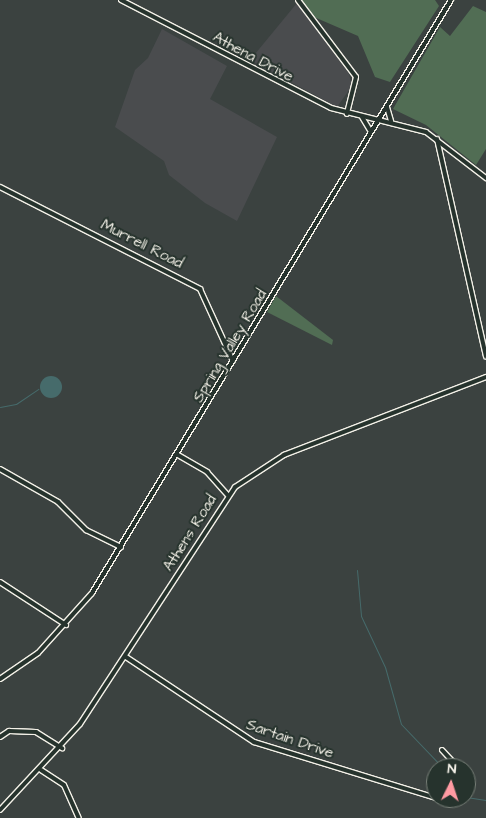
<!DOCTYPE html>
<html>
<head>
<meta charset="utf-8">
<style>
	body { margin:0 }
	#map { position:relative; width:486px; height:818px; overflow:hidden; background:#3b4240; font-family:"Architects Daughter",sans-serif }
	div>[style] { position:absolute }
	.built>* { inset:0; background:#4a4c4e }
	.green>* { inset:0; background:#516d54 }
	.water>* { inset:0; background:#466b6b }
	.round { border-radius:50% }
	.stream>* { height:1px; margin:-0.5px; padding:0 0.5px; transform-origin:0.5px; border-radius:0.5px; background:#466b6b }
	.roads { filter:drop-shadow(1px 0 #f4f1e8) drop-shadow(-1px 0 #f4f1e8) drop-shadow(0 1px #f4f1e8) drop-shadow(0 -1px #f4f1e8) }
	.minor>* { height:4px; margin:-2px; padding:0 2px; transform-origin:2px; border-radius:2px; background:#26332d }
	span { translate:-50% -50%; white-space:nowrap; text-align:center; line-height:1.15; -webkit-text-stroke:4px #26332d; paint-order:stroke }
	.street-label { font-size:15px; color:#f4f1e8 }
	.north { position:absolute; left:426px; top:758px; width:50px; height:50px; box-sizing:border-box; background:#26332d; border:1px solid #787f78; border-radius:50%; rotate:4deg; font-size:14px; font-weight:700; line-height:20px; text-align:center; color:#f4f1e8 }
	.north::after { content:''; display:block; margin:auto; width:18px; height:22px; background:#ff9aa2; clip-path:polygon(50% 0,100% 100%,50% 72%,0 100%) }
</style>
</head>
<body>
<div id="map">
	<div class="built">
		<i style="clip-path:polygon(297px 3px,349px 74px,352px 86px,337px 107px,250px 60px)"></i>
		<i style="clip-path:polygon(162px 29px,227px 66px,210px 99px,277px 137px,237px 221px,205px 203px,169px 175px,164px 161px,115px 127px,135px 70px,148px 58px)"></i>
	</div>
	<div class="green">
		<i style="clip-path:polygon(300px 0,435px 0,439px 6px,390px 82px,375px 77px,358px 36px,314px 17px)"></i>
		<i style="clip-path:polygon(473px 6px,486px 12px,486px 149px,476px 165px,426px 125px,393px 109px,440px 27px,450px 36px)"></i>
		<i style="clip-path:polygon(276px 296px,333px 340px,332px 345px,267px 312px)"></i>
	</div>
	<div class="water">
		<i class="round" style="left:40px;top:376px;width:22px;height:22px"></i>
	</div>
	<div class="stream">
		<i style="left:0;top:407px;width:16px;rotate:-11deg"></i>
		<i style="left:16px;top:404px;width:27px;rotate:-34deg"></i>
		<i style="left:357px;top:570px;width:46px;rotate:85deg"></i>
		<i style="left:361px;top:616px;width:56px;rotate:64.8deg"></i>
		<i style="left:385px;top:667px;width:59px;rotate:74.3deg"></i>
		<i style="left:401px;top:724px;width:61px;rotate:46.3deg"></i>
		<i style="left:466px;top:797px;width:20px;rotate:9deg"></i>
	</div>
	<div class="roads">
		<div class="minor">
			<i style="left:121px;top:0;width:236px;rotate:27.2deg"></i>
			<i style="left:331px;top:108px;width:98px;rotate:14.2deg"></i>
			<i style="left:426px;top:132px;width:76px;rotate:37.5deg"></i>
			<i style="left:298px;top:0;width:96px;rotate:53deg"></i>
			<i style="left:356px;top:77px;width:38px;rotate:104deg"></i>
			<i style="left:387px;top:107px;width:15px;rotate:74deg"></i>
			<i style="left:362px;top:117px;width:17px;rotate:59deg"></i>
			<i style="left:437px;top:139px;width:223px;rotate:77.3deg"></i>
			<i style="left:0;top:187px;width:225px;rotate:27deg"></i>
			<i style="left:200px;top:289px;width:79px;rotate:65.4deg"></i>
			<i style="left:178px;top:455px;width:34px;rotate:30deg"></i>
			<i style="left:207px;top:472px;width:31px;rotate:48deg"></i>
			<i style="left:0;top:469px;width:67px;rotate:29.6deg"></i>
			<i style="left:58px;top:502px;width:40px;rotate:45deg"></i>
			<i style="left:86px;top:530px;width:39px;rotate:26deg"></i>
			<i style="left:0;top:582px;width:79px;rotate:33.1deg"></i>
			<i style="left:126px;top:657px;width:154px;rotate:33.6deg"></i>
			<i style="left:254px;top:742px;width:190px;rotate:17.1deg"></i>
			<i style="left:0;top:679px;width:46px;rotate:-34.4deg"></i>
			<i style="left:38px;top:653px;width:81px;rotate:-48deg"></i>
			<i style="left:92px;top:593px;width:693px;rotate:-58.81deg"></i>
			<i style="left:0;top:737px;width:11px;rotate:-34deg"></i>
			<i style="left:9px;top:731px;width:27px;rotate:2deg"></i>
			<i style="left:36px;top:732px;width:31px;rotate:32deg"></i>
			<i style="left:442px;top:750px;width:25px;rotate:47deg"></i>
			<i style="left:41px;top:770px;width:27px;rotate:33deg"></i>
			<i style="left:64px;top:785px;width:36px;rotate:66deg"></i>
			<i style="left:466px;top:775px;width:14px;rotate:73deg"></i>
			<i style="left:470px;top:788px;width:6px;rotate:135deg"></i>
			<i style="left:437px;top:798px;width:18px"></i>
			<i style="left:0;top:810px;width:117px;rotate:-47.1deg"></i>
			<i style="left:80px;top:724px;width:283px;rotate:-56.8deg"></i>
			<i style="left:235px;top:487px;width:59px;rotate:-33.1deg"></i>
			<i style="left:284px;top:455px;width:217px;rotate:-21.1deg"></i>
		</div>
	</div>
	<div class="street-label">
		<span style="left:253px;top:57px;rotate:28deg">Athena Drive</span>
		<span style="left:142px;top:244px;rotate:27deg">Murrell Road</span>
		<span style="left:230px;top:346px;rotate:-59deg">Spring Valley Road</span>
		<span style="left:190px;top:533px;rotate:-58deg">Athens Road</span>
		<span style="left:290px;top:739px;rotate:19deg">Sartain Drive</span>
	</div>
	<div class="north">N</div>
</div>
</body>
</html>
